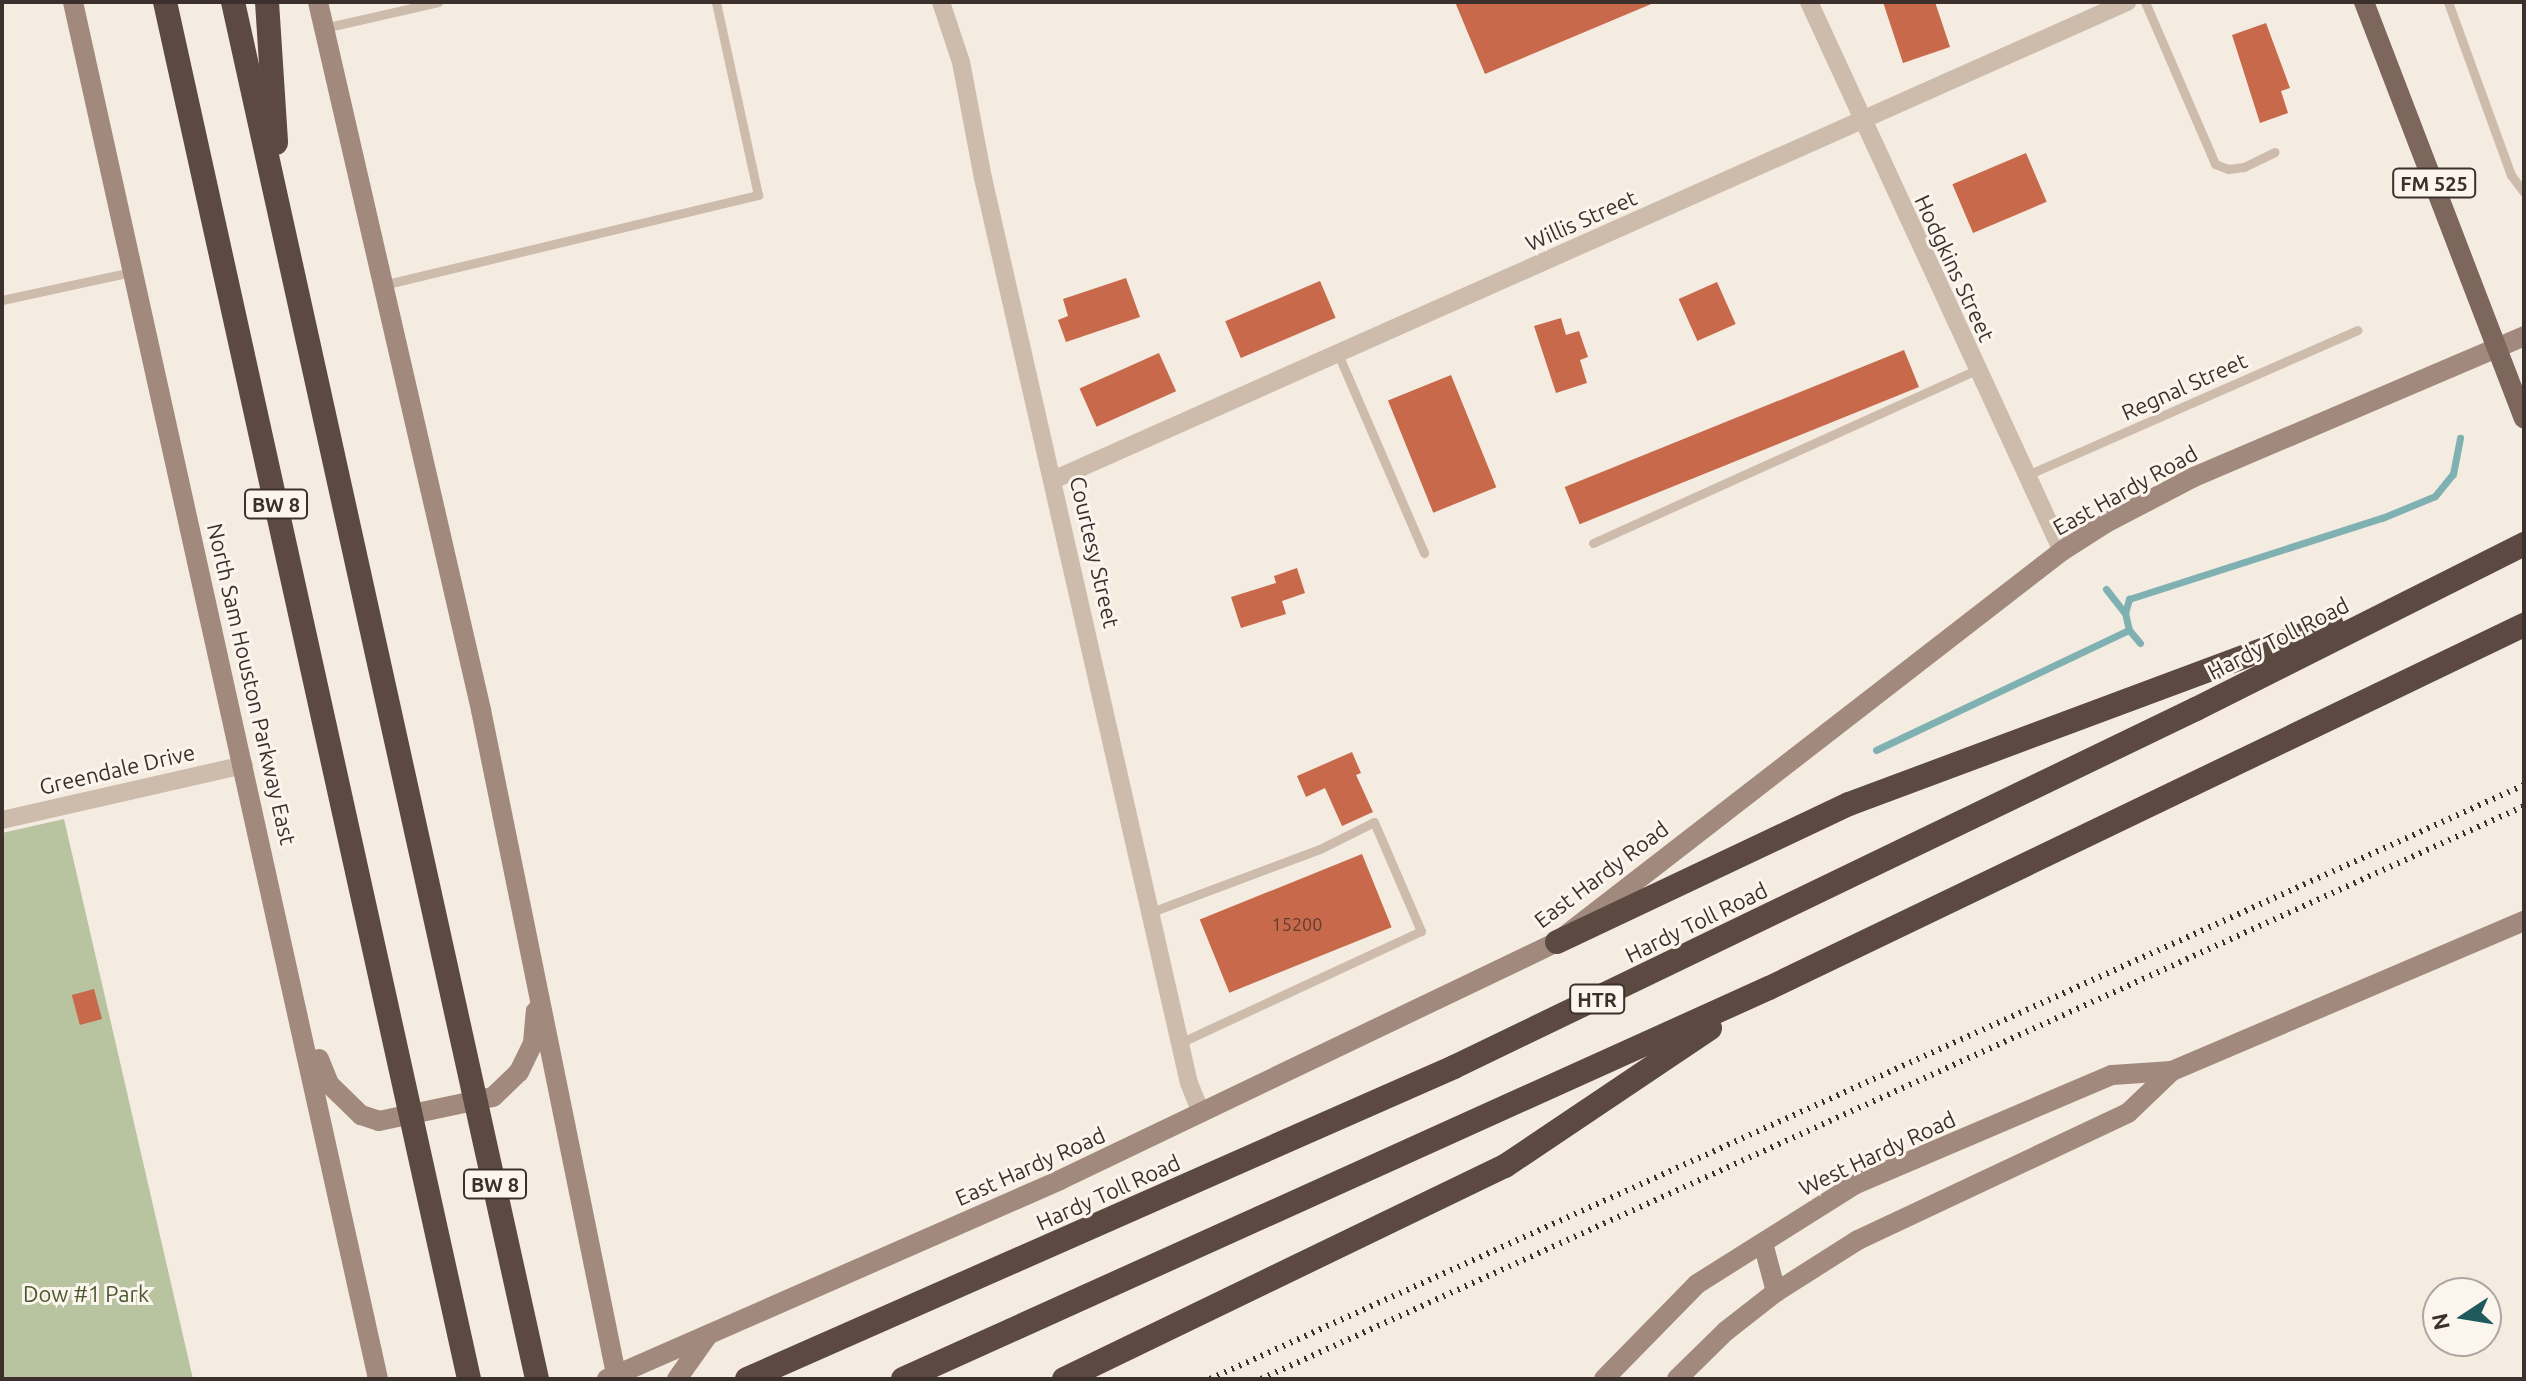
<!DOCTYPE html>
<html>
<head>
<meta charset="utf-8">
<style>
	body { margin:0 }
	#map { position:relative; width:2526px; height:1381px; overflow:hidden; background:#f4ebe1; font-family:Ubuntu,sans-serif }
	div>[style] { position:absolute }
	.green>* { inset:0; background:#b8c4a0 }
	.stream>* { height:7px; margin:-3.5px; padding:0 3.5px; transform-origin:3.5px; border-radius:3.5px; background:#7fb0b2 }
	.building>* { inset:0; background:#c8694b; transform-origin:0 0 }
	.service>* { height:9px; margin:-4.5px; padding:0 4.5px; transform-origin:4.5px; border-radius:4.5px; background:#cdbbac }
	.minor>* { height:18px; margin:-9px; padding:0 9px; transform-origin:9px; border-radius:9px; background:#cdbbac }
	.secondary>* { height:20px; margin:-10px; padding:0 10px; transform-origin:10px; border-radius:10px; background:#a18a7d }
	.primary>* { height:20px; margin:-10px; padding:0 10px; transform-origin:10px; border-radius:10px; background:#7d675c }
	.motorway>* { height:24px; margin:-12px; padding:0 12px; transform-origin:12px; border-radius:12px; background:#5c4a42 }
	.rail>* { height:6px; margin-top:-3px; transform-origin:0; background:repeating-linear-gradient(90deg,#3b302b 0 2px,transparent 0 8px) }
	span { translate:-50% -50%; white-space:nowrap; text-align:center; line-height:1.15; -webkit-text-stroke:6px #fbf5ee; paint-order:stroke }
	.number-label { font-size:18px; color:#5e3e33 }
	.number-label span { -webkit-text-stroke-width:0 }
	.shield-label span { padding:2px 6px; background:#fbf5ee; border:2px solid; border-radius:6px; -webkit-text-stroke-width:0 }
	.shield-label { font-size:20px; color:#3b302b; font-weight:700 }
	.street-label { font-size:22px; color:#3b302b }
	.park-label { font-size:22px; color:#4a5a2e }
	.frame { position:absolute; inset:0; border:4px solid #3b302b; pointer-events:none }
	.north { position:absolute; left:2422px; top:1277px; width:80px; height:80px; box-sizing:border-box; background:#fbf5ee; border:2px solid #aea6a0; border-radius:50%; rotate:258deg; font-size:22px; font-weight:700; line-height:32px; text-align:center; color:#3b302b }
	.north::after { content:''; display:block; margin:auto; width:28px; height:36px; background:#1f5a5e; clip-path:polygon(50% 0,100% 100%,50% 72%,0 100%) }
</style>
</head>
<body>
<div id="map">
	<div class="green">
		<i style="clip-path:polygon(64px 819px,193px 1379px,2px 1379px,2px 833px)"></i>
	</div>
	<div class="stream">
		<i style="left:2106px;top:589px;width:31px;rotate:52deg"></i>
		<i style="left:2140px;top:643px;width:17px;rotate:-130deg"></i>
		<i style="left:2129px;top:630px;width:17px;rotate:-103deg"></i>
		<i style="left:2125px;top:613px;width:15px;rotate:-74deg"></i>
		<i style="left:2129px;top:599px;width:266px;rotate:-17.8deg"></i>
		<i style="left:2382px;top:518px;width:57px;rotate:-22.5deg"></i>
		<i style="left:2435px;top:496px;width:28px;rotate:-51deg"></i>
		<i style="left:2453px;top:474px;width:37px;rotate:-79deg"></i>
		<i style="left:1876px;top:750px;width:280px;rotate:-25.4deg"></i>
	</div>
	<div class="building">
		<i style="clip-path:polygon(1455px 2px,1656px 2px,1485px 74px)"></i>
		<i style="clip-path:polygon(1883px 2px,1935px 2px,1950px 47px,1903px 63px)"></i>
		<i style="clip-path:polygon(2266px 23px,2290px 88px,2281px 91px,2288px 113px,2260px 123px,2232px 35px)"></i>
		<i style="left:2026px;top:153px;width:53px;height:80px;rotate:67deg"></i>
		<i style="clip-path:polygon(1126px 278px,1140px 317px,1066px 342px,1058px 320px,1068px 316px,1063px 299px)"></i>
		<i style="left:1320px;top:281px;width:40px;height:103px;rotate:67deg"></i>
		<i style="left:1717px;top:282px;width:46px;height:42px;rotate:66deg"></i>
		<i style="clip-path:polygon(1561px 318px,1566px 335px,1579px 331px,1588px 357px,1580px 360px,1587px 383px,1556px 393px,1534px 326px)"></i>
		<i style="left:1904px;top:350px;width:40px;height:366px;rotate:68deg"></i>
		<i style="left:1159px;top:353px;width:42px;height:87px;rotate:66deg"></i>
		<i style="left:1451px;top:375px;width:121px;height:68px;rotate:68deg"></i>
		<i style="clip-path:polygon(1297px 568px,1305px 593px,1282px 601px,1286px 614px,1241px 628px,1231px 597px,1276px 583px,1274px 576px)"></i>
		<i style="clip-path:polygon(1352px 752px,1361px 773px,1356px 775px,1373px 812px,1342px 826px,1325px 788px,1306px 797px,1297px 776px)"></i>
		<i style="left:1362px;top:854px;width:79px;height:175px;rotate:68deg"></i>
		<i style="left:94px;top:989px;width:31px;height:23px;rotate:75deg"></i>
	</div>
	<div class="service">
		<i style="left:2145px;top:2px;width:176px;rotate:66.6deg"></i>
		<i style="left:2215px;top:164px;width:14px;rotate:21deg"></i>
		<i style="left:2228px;top:169px;width:16px;rotate:-7deg"></i>
		<i style="left:2244px;top:167px;width:34px;rotate:-26deg"></i>
		<i style="left:2448px;top:2px;width:184px;rotate:70deg"></i>
		<i style="left:2511px;top:175px;width:21px;rotate:53deg"></i>
		<i style="left:324px;top:28px;width:117px;rotate:-12.8deg"></i>
		<i style="left:383px;top:285px;width:386px;rotate:-13.5deg"></i>
		<i style="left:758px;top:195px;width:198px;rotate:-102.3deg"></i>
		<i style="left:2px;top:300px;width:133px;rotate:-12.2deg"></i>
		<i style="left:1338px;top:354px;width:217px;rotate:66.6deg"></i>
		<i style="left:2025px;top:476px;width:363px;rotate:-23.7deg"></i>
		<i style="left:1593px;top:543px;width:420px;rotate:-24.3deg"></i>
		<i style="left:1154px;top:911px;width:177px;rotate:-20.5deg"></i>
		<i style="left:1320px;top:849px;width:60px;rotate:-26.6deg"></i>
		<i style="left:1374px;top:822px;width:119px;rotate:66.7deg"></i>
		<i style="left:1421px;top:931px;width:264px;rotate:155.1deg"></i>
	</div>
	<div class="minor">
		<i style="left:941px;top:2px;width:63px;rotate:71.6deg"></i>
		<i style="left:961px;top:62px;width:118px;rotate:79.3deg"></i>
		<i style="left:983px;top:178px;width:928px;rotate:77.18deg"></i>
		<i style="left:1189px;top:1083px;width:32px;rotate:68deg"></i>
		<i style="left:1809px;top:2px;width:604px;rotate:65.26deg"></i>
		<i style="left:1053px;top:480px;width:1176px;rotate:-23.99deg"></i>
		<i style="left:2px;top:820px;width:248px;rotate:-12.8deg"></i>
	</div>
	<div class="secondary">
		<i style="left:73px;top:2px;width:1410px;rotate:77.51deg"></i>
		<i style="left:318px;top:2px;width:727px;rotate:77.03deg"></i>
		<i style="left:481px;top:710px;width:683px;rotate:78.51deg"></i>
		<i style="left:319px;top:1059px;width:27px;rotate:68deg"></i>
		<i style="left:329px;top:1084px;width:45px;rotate:44.1deg"></i>
		<i style="left:361px;top:1115px;width:19px;rotate:18deg"></i>
		<i style="left:379px;top:1121px;width:116px;rotate:-11.9deg"></i>
		<i style="left:493px;top:1097px;width:36px;rotate:-44deg"></i>
		<i style="left:519px;top:1072px;width:32px;rotate:-64deg"></i>
		<i style="left:533px;top:1043px;width:32px;rotate:-85deg"></i>
		<i style="left:1763px;top:1243px;width:51px;rotate:75.1deg"></i>
		<i style="left:607px;top:1379px;width:495px;rotate:-23.7deg"></i>
		<i style="left:1060px;top:1180px;width:551px;rotate:-25.59deg"></i>
		<i style="left:1557px;top:942px;width:639px;rotate:-37.75deg"></i>
		<i style="left:2062px;top:551px;width:52px;rotate:-32.5deg"></i>
		<i style="left:2106px;top:523px;width:99px;rotate:-27.6deg"></i>
		<i style="left:2194px;top:477px;width:359px;rotate:-23.1deg"></i>
		<i style="left:677px;top:1379px;width:54px;rotate:-54.8deg"></i>
		<i style="left:1604px;top:1379px;width:133px;rotate:-45.6deg"></i>
		<i style="left:1697px;top:1284px;width:188px;rotate:-32.2deg"></i>
		<i style="left:1856px;top:1184px;width:278px;rotate:-23.1deg"></i>
		<i style="left:2112px;top:1075px;width:60px;rotate:-3.8deg"></i>
		<i style="left:1677px;top:1379px;width:69px;rotate:-44.4deg"></i>
		<i style="left:1726px;top:1331px;width:63px;rotate:-38deg"></i>
		<i style="left:1776px;top:1292px;width:97px;rotate:-32.4deg"></i>
		<i style="left:1858px;top:1240px;width:298px;rotate:-25.2deg"></i>
		<i style="left:2128px;top:1113px;width:61px;rotate:-43.7deg"></i>
		<i style="left:2172px;top:1071px;width:383px;rotate:-23.1deg"></i>
	</div>
	<div class="primary">
		<i style="left:2364px;top:2px;width:446px;rotate:69deg"></i>
	</div>
	<div class="motorway">
		<i style="left:165px;top:2px;width:1410px;rotate:77.55deg"></i>
		<i style="left:233px;top:2px;width:1410px;rotate:77.55deg"></i>
		<i style="left:267px;top:2px;width:141px;rotate:86.3deg"></i>
		<i style="left:1557px;top:942px;width:323px;rotate:-25.3deg"></i>
		<i style="left:1849px;top:804px;width:515px;rotate:-20.44deg"></i>
		<i style="left:747px;top:1379px;width:773px;rotate:-23.81deg"></i>
		<i style="left:1454px;top:1067px;width:824px;rotate:-25.76deg"></i>
		<i style="left:2196px;top:709px;width:367px;rotate:-26.7deg"></i>
		<i style="left:903px;top:1379px;width:950px;rotate:-24.3deg"></i>
		<i style="left:1769px;top:988px;width:838px;rotate:-25.68deg"></i>
		<i style="left:1064px;top:1379px;width:490px;rotate:-25.8deg"></i>
		<i style="left:1505px;top:1166px;width:247px;rotate:-33.9deg"></i>
	</div>
	<div class="rail">
		<i style="left:1210px;top:1379px;width:1442px;rotate:-24.33deg"></i>
		<i style="left:1261px;top:1379px;width:1387px;rotate:-24.4deg"></i>
	</div>
	<div class="number-label">
		<span style="left:1297px;top:924px">15200</span>
	</div>
	<div class="shield-label">
		<span style="left:2434px;top:183px">FM 525</span>
		<span style="left:276px;top:504px">BW 8</span>
		<span style="left:1597px;top:999px">HTR</span>
		<span style="left:495px;top:1184px">BW 8</span>
	</div>
	<div class="street-label">
		<span style="left:1581px;top:220px;rotate:-24deg">Willis Street</span>
		<span style="left:1955px;top:268px;rotate:65deg">Hodgkins Street</span>
		<span style="left:2184px;top:386px;rotate:-24deg">Regnal Street</span>
		<span style="left:2125px;top:490px;rotate:-29deg">East Hardy Road</span>
		<span style="left:1095px;top:552px;rotate:77deg">Courtesy Street</span>
		<span style="left:2278px;top:638px;rotate:-27deg">Hardy Toll Road</span>
		<span style="left:252px;top:684px;rotate:77deg">North Sam Houston Parkway East</span>
		<span style="left:117px;top:769px;rotate:-13deg">Greendale Drive</span>
		<span style="left:1601px;top:874px;rotate:-37deg">East Hardy Road</span>
		<span style="left:1696px;top:922px;rotate:-26deg">Hardy Toll Road</span>
		<span style="left:1877px;top:1153px;rotate:-25deg">West Hardy Road</span>
		<span style="left:1030px;top:1166px;rotate:-24deg">East Hardy Road</span>
		<span style="left:1108px;top:1192px;rotate:-24deg">Hardy Toll Road</span>
	</div>
	<div class="park-label">
		<span style="left:86px;top:1294px">Dow #1 Park</span>
	</div>
	<div class="frame"></div>
	<div class="north">N</div>
</div>
</body>
</html>
